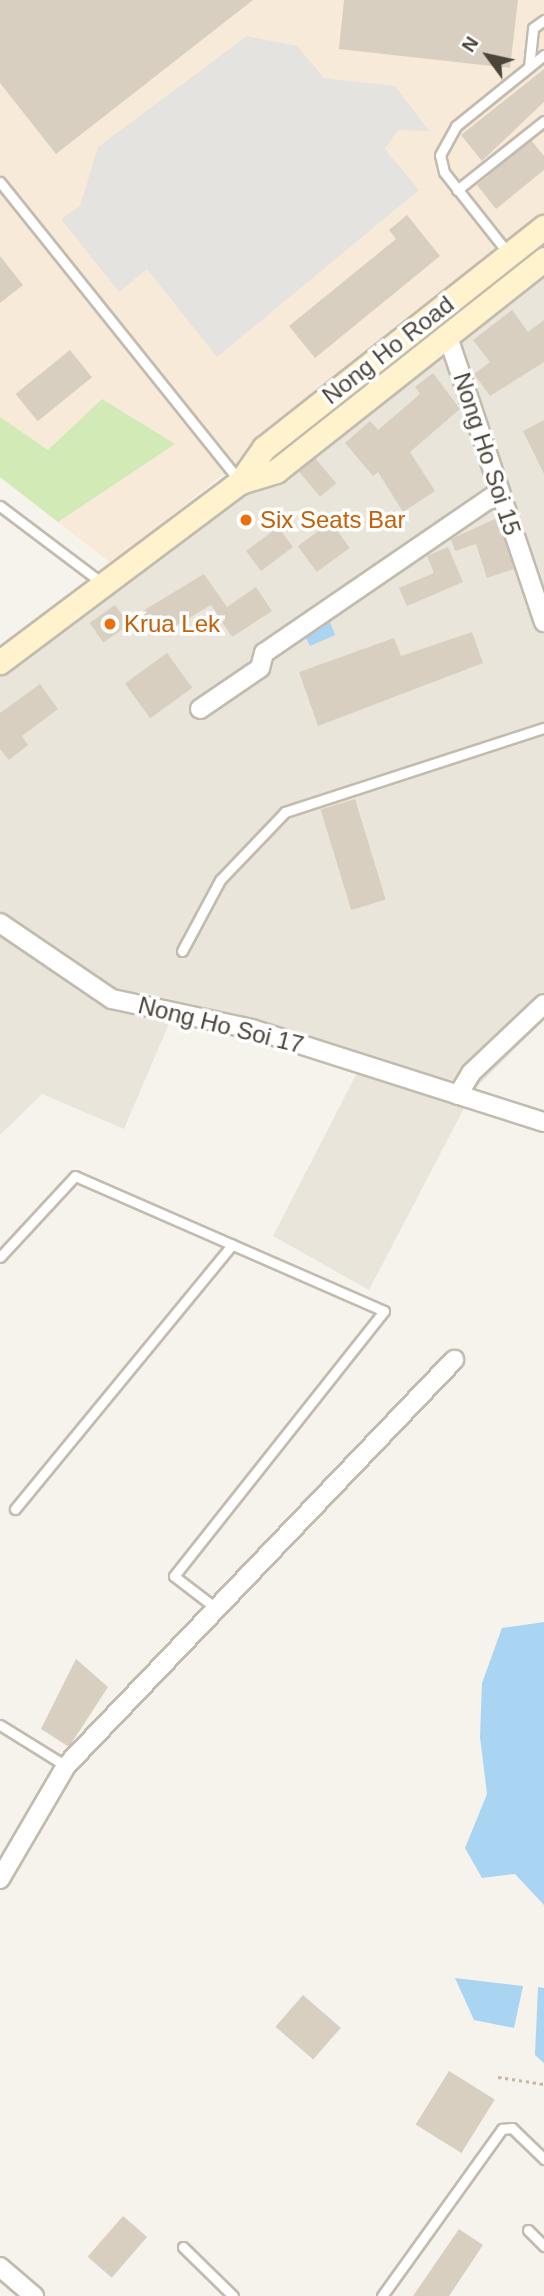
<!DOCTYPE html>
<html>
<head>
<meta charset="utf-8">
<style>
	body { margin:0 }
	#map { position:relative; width:544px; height:2296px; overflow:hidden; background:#f6f3ec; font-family:Arial,sans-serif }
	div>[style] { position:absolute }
	.residential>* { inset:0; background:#eae5da }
	.commercial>* { inset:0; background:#f7ead8 }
	.green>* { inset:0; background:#d2eab5 }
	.parking>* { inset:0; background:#e5e3e0 }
	.water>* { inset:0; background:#a9d4f2 }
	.building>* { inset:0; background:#d8cfc1; transform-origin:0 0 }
	.path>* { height:2.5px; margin-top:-1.25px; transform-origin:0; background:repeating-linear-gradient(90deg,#c4b79f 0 3.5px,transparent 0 7px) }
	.roads { filter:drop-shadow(2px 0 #c2bbae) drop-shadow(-2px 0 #c2bbae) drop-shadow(0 2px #c2bbae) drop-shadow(0 -2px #c2bbae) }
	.lane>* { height:9px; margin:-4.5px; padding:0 4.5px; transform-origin:4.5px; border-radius:4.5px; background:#fff }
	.street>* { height:18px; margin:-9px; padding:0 9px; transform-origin:9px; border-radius:9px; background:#fff }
	.secondary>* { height:23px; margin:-11.5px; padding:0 11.5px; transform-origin:11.5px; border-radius:11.5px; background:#fff3cd }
	.dots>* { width:19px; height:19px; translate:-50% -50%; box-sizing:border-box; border:4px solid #fff; border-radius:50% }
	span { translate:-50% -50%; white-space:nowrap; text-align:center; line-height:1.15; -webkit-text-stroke:7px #fff; paint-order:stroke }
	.street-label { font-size:24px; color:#4b4439 }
	.food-label { font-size:24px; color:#c56008 }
	.left { translate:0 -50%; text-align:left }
	.north { position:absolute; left:453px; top:21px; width:70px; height:70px; -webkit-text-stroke:5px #fff; paint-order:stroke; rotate:303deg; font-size:19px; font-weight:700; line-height:28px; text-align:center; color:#4b4439 }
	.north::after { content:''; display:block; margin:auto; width:24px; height:32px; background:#4b4439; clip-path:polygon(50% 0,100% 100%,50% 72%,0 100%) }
</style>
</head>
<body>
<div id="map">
	<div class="residential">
		<i style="clip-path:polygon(544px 264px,544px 1020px,473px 1091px,369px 1290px,273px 1236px,358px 1071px,171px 1019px,124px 1129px,42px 1094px,0 1135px,0 673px)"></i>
	</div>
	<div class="commercial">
		<i style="clip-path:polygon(0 0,544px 0,544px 215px,112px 564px,0 477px)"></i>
	</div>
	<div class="green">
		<i style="clip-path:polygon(102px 399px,175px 444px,58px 522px,0 477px,0 417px,48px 450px)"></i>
	</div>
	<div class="parking">
		<i style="clip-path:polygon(247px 36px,297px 46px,324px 78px,395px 86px,429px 131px,398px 130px,385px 149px,419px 190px,217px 357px,147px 269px,119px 292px,61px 219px,80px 206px,98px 147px)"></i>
	</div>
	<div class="water">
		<i style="clip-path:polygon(330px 622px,335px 635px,310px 646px,306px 638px)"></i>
		<i style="clip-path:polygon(544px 1622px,544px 1905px,515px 1874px,482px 1878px,465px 1848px,487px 1794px,480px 1737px,482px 1683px,502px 1628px)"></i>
		<i style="clip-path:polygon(455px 1978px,523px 1986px,514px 2028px,474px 2020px)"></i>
		<i style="clip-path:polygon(538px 1987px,544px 1988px,544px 2063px,535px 2055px)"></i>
	</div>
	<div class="building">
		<i style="clip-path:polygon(0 0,253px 0,56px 154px,0 83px)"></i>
		<i style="clip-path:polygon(344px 0,518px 0,510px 68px,339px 49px)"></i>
		<i style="clip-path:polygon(544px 69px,544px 102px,482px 161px,461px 135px)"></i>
		<i style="clip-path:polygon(531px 140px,544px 156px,544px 170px,496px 209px,477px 185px)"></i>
		<i style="clip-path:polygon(407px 215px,440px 256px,315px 358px,289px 326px,396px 239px,389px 230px)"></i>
		<i style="clip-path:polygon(0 256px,23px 285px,0 303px)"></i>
		<i style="clip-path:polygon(512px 310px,528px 332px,544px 320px,544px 362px,490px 396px,474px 374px,490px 362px,473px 340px)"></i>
		<i style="left:70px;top:350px;width:35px;height:70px;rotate:51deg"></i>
		<i style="clip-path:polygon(433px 373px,460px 409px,410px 452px,435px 491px,403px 512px,378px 472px,373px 476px,345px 443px,370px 421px,378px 430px,420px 394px,415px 387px)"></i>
		<i style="clip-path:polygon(544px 420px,544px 474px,523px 431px)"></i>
		<i style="left:315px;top:458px;width:33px;height:21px;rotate:50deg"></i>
		<i style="clip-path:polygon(497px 518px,514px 569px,487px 578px,476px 544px,455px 551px,451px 539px)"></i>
		<i style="left:331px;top:522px;width:32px;height:41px;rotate:54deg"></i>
		<i style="left:278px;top:527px;width:25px;height:40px;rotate:53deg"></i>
		<i style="clip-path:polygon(448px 547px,463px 582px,407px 606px,399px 588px,434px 573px,427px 556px)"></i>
		<i style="clip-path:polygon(204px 574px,227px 607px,256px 587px,272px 611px,232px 637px,211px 605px,159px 636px,141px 612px)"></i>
		<i style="left:115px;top:605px;width:24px;height:31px;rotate:55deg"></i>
		<i style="clip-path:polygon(472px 632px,483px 663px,318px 726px,299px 672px,394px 638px,401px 656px)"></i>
		<i style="left:167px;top:653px;width:43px;height:52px;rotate:54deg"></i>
		<i style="clip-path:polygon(40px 684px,58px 709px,22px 736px,28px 745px,9px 760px,0 749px,0 713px)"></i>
		<i style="left:355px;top:799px;width:105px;height:36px;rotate:73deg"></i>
		<i style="clip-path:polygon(76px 1659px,108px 1687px,69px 1747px,41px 1729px)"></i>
		<i style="left:303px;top:1995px;width:50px;height:42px;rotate:41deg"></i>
		<i style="left:449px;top:2071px;width:54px;height:63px;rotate:32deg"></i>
		<i style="left:123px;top:2216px;width:32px;height:54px;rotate:41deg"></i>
		<i style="clip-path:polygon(459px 2229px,483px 2245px,449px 2296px,413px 2296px)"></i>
	</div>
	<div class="path">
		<i style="left:498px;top:2077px;width:47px;rotate:8.7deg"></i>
	</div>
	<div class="roads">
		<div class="lane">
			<i style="left:529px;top:67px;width:39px;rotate:-84deg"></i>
			<i style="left:533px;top:28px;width:14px;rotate:-36deg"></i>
			<i style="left:0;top:182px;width:382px;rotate:51.3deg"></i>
			<i style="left:457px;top:190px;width:111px;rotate:-38.4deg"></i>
			<i style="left:508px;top:253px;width:103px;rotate:-128.3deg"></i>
			<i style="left:444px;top:172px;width:17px;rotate:-103deg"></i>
			<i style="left:440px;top:155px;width:33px;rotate:-61deg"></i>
			<i style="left:456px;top:126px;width:113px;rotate:-38.9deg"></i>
			<i style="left:0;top:506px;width:128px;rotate:37deg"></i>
			<i style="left:182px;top:951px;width:81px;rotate:-61.8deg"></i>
			<i style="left:220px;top:880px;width:94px;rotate:-46.3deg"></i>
			<i style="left:285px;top:812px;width:272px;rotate:-18deg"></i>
			<i style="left:0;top:1257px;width:110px;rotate:-47.2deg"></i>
			<i style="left:75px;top:1176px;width:337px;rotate:23.6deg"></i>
			<i style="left:384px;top:1311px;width:338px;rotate:128.4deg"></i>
			<i style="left:174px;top:1576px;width:54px;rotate:37.5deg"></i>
			<i style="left:15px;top:1509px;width:342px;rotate:-50.6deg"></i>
			<i style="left:0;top:1725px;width:78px;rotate:31.8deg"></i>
			<i style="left:528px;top:2230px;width:23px;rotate:45deg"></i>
			<i style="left:183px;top:2247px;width:70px;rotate:44.4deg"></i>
			<i style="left:382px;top:2296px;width:206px;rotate:-54.3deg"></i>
			<i style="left:502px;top:2129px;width:10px;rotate:-6deg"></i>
			<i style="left:512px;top:2128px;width:45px;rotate:44.1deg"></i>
		</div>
		<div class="street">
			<i style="left:447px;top:334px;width:304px;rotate:71.4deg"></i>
			<i style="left:200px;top:709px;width:73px;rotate:-34.3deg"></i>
			<i style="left:260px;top:668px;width:16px;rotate:-75deg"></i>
			<i style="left:264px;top:653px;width:285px;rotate:-34.4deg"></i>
			<i style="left:0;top:923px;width:135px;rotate:34.2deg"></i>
			<i style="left:112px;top:999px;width:143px;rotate:12.1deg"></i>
			<i style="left:252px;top:1029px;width:306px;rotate:17.7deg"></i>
			<i style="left:458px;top:1095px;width:26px;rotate:-59deg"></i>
			<i style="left:471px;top:1073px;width:100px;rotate:-43.4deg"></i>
			<i style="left:0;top:1879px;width:131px;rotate:-59.7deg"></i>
			<i style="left:66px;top:1766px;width:562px;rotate:-46.3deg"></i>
			<i style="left:0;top:2267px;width:45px;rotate:40.5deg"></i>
		</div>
		<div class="secondary">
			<i style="left:240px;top:482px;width:38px;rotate:-17deg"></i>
			<i style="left:276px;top:471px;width:342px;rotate:-38.3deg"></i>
			<i style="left:0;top:662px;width:300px;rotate:-36.9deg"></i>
			<i style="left:240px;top:482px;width:42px;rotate:-54.8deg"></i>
			<i style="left:264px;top:448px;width:357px;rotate:-38.3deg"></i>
		</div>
	</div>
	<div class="dots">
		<i style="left:246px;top:520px;background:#e8710a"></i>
		<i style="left:110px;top:624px;background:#e8710a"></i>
	</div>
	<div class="street-label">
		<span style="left:388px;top:350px;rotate:-38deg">Nong Ho Road</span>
		<span style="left:487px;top:454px;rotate:72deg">Nong Ho Soi 15</span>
		<span style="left:221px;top:1025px;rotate:14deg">Nong Ho Soi 17</span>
	</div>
	<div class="food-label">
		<span class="left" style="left:260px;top:520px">Six Seats Bar</span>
		<span class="left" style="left:124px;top:624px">Krua Lek</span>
	</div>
	<div class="north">N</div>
</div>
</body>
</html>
